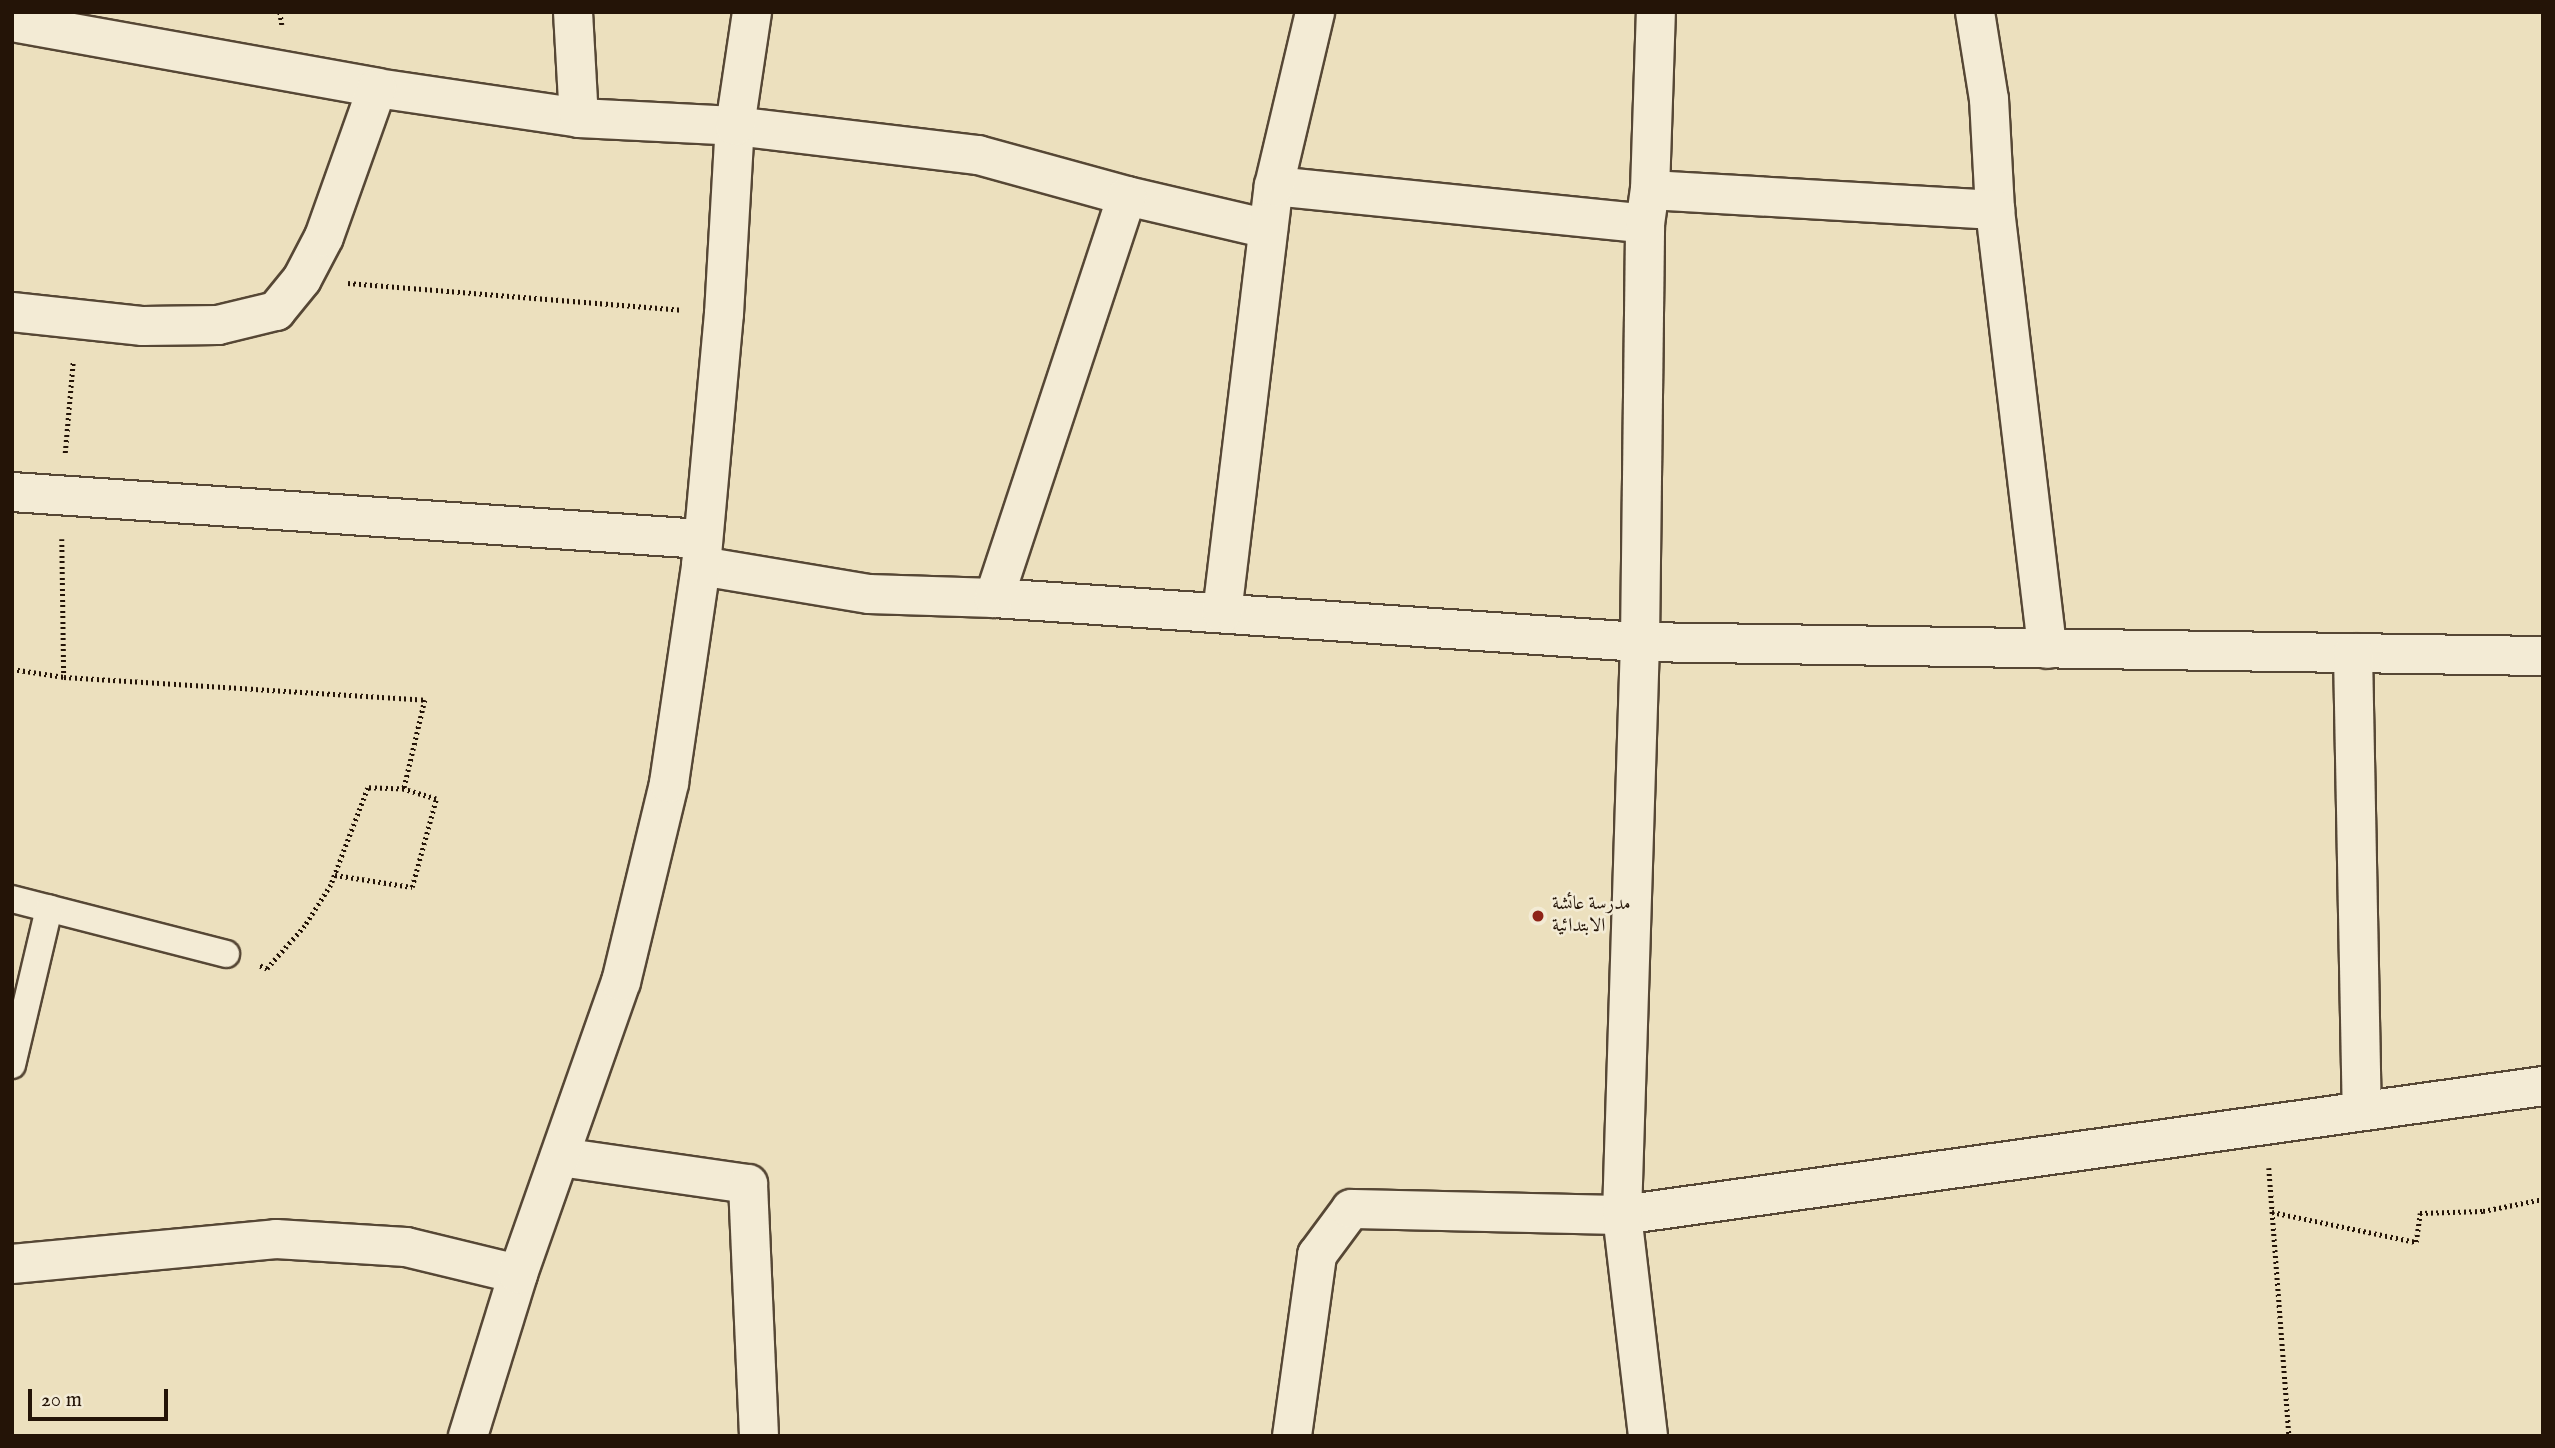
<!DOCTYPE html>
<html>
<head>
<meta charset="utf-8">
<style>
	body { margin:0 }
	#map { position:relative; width:2555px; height:1448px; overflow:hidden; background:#ece0be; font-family:"IM FELL English",Amiri,serif }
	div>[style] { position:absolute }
	.path>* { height:4.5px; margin-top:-2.25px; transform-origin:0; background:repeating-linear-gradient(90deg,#241407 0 2px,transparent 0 5.5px) }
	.roads { filter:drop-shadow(2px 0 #564735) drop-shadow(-2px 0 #564735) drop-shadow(0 2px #564735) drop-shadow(0 -2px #564735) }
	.service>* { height:26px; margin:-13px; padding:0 13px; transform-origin:13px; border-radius:13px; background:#f3ebd5 }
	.pedestrian>* { height:38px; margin:-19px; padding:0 19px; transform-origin:19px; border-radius:19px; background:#f3ebd5 }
	.minor>* { height:38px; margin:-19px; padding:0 19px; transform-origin:19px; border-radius:19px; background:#f3ebd5 }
	.dots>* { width:19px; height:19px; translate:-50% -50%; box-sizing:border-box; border:4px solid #f3ebd5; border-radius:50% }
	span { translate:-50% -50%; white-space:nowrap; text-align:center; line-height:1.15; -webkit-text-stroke:5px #f3ebd5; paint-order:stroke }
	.poi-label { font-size:19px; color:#241407 }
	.left { translate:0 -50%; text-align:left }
	.frame { position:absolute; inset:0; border:14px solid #241407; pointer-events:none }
	.scale { position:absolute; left:28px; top:1389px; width:140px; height:32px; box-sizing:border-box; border:4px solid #241407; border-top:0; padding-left:9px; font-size:21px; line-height:24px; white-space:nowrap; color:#241407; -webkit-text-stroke:5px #f3ebd5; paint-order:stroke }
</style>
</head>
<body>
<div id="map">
	<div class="path">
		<i style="left:280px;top:12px;width:13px;rotate:81deg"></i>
		<i style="left:348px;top:283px;width:334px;rotate:4.6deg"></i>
		<i style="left:65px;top:453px;width:92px;rotate:-85deg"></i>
		<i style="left:62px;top:539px;width:138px;rotate:89.2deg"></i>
		<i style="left:12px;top:669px;width:53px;rotate:8.7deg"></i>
		<i style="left:64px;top:677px;width:362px;rotate:3.6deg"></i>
		<i style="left:425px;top:700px;width:91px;rotate:103.3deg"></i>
		<i style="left:404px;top:789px;width:36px;rotate:-178deg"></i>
		<i style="left:368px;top:788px;width:104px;rotate:110.9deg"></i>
		<i style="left:331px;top:885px;width:49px;rotate:122.4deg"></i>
		<i style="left:305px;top:926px;width:57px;rotate:131.5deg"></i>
		<i style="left:267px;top:969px;width:8px;rotate:-157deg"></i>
		<i style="left:335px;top:875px;width:78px;rotate:8.9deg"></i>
		<i style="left:412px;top:887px;width:91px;rotate:-74.7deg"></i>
		<i style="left:436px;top:799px;width:34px;rotate:-163deg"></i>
		<i style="left:2269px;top:1168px;width:269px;rotate:85.7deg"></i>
		<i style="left:2272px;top:1212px;width:147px;rotate:11.8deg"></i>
		<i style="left:2416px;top:1242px;width:29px;rotate:-82deg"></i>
		<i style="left:2420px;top:1213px;width:63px;rotate:-1.8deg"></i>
		<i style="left:2483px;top:1211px;width:61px;rotate:-11.3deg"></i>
	</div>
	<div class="roads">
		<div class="service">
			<i style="left:12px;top:899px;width:221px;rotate:14.4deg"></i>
			<i style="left:12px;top:1065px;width:161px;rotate:-76.7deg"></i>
		</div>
		<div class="pedestrian">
			<i style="left:12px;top:22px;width:371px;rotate:10.2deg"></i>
			<i style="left:377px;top:88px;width:204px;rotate:8.4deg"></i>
			<i style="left:12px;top:312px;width:132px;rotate:6.1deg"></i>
			<i style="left:143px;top:326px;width:75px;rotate:-0.8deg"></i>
			<i style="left:218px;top:325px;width:60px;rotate:-13.6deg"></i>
			<i style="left:276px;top:311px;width:41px;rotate:-50.9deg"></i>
			<i style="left:302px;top:279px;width:47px;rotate:-62.4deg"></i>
			<i style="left:324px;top:237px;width:158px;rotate:-70.4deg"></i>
		</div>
		<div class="minor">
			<i style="left:573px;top:12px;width:106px;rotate:86.8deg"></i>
			<i style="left:579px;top:118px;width:156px;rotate:2.9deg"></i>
			<i style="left:735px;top:126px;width:245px;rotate:6.8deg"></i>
			<i style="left:978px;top:155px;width:155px;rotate:15.4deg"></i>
			<i style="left:1127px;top:196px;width:145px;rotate:13.2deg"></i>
			<i style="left:1975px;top:12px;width:88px;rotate:80.9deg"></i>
			<i style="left:1989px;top:99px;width:111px;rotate:86.9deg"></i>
			<i style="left:1995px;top:210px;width:442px;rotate:83.2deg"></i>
			<i style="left:1274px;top:186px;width:373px;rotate:5.8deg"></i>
			<i style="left:1650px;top:190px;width:346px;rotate:3.3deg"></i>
			<i style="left:12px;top:492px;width:692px;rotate:3.9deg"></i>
			<i style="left:701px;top:566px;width:170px;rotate:9.5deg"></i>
			<i style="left:869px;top:594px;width:125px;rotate:1.8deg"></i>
			<i style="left:994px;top:598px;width:647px;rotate:3.9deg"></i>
			<i style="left:1640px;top:642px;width:903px;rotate:0.89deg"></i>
			<i style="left:994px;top:598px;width:423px;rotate:-71.7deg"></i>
			<i style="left:1222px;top:613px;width:430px;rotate:-83.1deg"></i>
			<i style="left:1274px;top:186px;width:179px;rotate:-76.7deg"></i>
			<i style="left:2353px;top:653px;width:458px;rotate:88.9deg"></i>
			<i style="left:560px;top:1157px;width:190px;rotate:8.2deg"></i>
			<i style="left:748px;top:1184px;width:252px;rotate:87.5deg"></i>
			<i style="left:12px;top:1264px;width:265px;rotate:-5.4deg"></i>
			<i style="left:276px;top:1239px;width:130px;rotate:3.5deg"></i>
			<i style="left:406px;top:1247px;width:115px;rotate:13.6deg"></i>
			<i style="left:468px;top:1436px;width:170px;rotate:-72.8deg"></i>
			<i style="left:518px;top:1274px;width:310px;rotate:-70.6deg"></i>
			<i style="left:621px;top:982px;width:205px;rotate:-76.4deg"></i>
			<i style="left:669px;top:783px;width:219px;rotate:-81.6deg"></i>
			<i style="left:701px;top:566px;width:253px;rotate:-84.8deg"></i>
			<i style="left:724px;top:314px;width:188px;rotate:-86.7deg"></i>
			<i style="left:735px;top:126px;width:115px;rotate:-81.5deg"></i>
			<i style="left:1292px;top:1436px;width:183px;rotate:-82.1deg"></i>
			<i style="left:1317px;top:1255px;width:57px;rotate:-53.5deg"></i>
			<i style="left:1351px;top:1209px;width:271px;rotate:1.3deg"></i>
			<i style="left:1622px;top:1215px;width:930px;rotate:-7.97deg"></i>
			<i style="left:1648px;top:1436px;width:223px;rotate:-96.7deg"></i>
			<i style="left:1622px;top:1215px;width:573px;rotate:-88.2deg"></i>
			<i style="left:1640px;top:642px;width:418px;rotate:-89.3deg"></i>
			<i style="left:1645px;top:224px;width:34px;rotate:-82deg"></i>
			<i style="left:1650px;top:190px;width:178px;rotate:-88.1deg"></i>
		</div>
	</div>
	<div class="dots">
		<i style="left:1538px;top:916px;background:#8f2418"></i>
	</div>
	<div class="poi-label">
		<span class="left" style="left:1552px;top:916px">مدرسة عائشة<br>الابتدائية</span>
	</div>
	<div class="frame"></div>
	<div class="scale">20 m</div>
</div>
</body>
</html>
